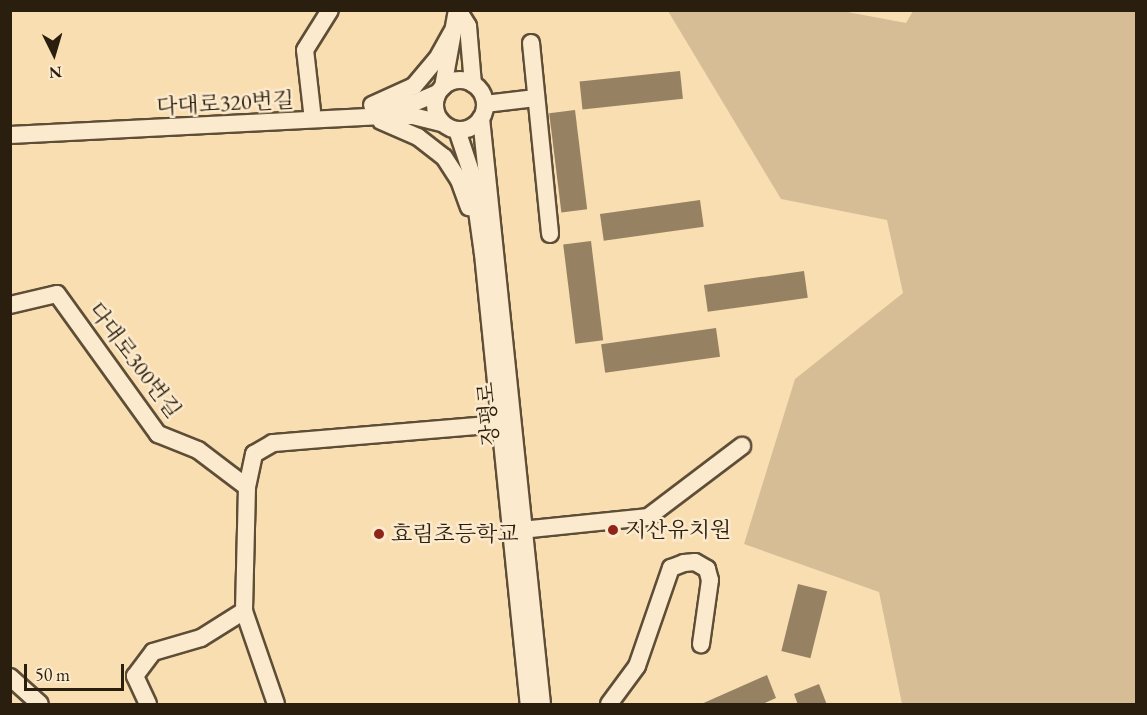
<!DOCTYPE html>
<html>
<head>
<meta charset="utf-8">
<style>
	body { margin:0 }
	#map { position:relative; width:1147px; height:715px; overflow:hidden; background:#f9deb2; font-family:"EB Garamond","Noto Serif KR",serif }
	div>[style] { position:absolute }
	.green>* { inset:0; background:#d6bd96 }
	.building>* { inset:0; background:#968263; transform-origin:0 0 }
	.roads { filter:drop-shadow(2px 0 #5e4e37) drop-shadow(-2px 0 #5e4e37) drop-shadow(0 2px #5e4e37) drop-shadow(0 -2px #5e4e37) }
	.minor>* { height:16px; margin:-8px; padding:0 8px; transform-origin:8px; border-radius:8px; background:#fbeacd }
	.minor>.ring { margin:-8px; padding:0; box-sizing:content-box; background:none; border:16px solid #fbeacd; border-radius:50% }
	.dots>* { width:16px; height:16px; translate:-50% -50%; box-sizing:border-box; border:3px solid #fbeacd; border-radius:50% }
	span { translate:-50% -50%; white-space:nowrap; text-align:center; line-height:1.15; -webkit-text-stroke:5px #fbeacd; paint-order:stroke }
	.street-label { font-size:22px; color:#2a1e0e }
	.poi-label { font-size:22px; color:#2a1e0e }
	.left { translate:0 -50%; text-align:left }
	.frame { position:absolute; inset:0; border:12px solid #2a1e0e; pointer-events:none }
	.north { position:absolute; left:24px; top:24px; width:60px; height:60px; -webkit-text-stroke:4px #fbeacd; paint-order:stroke; rotate:175deg; font-size:16px; font-weight:700; line-height:24px; text-align:center; color:#2a1e0e }
	.north::after { content:''; display:block; margin:auto; width:21px; height:27px; background:#2a1e0e; clip-path:polygon(50% 0,100% 100%,50% 72%,0 100%) }
	.scale { position:absolute; left:24px; top:664px; width:100px; height:27px; box-sizing:border-box; border:3px solid #2a1e0e; border-top:0; padding-left:8px; font-size:18px; line-height:21px; white-space:nowrap; color:#2a1e0e; -webkit-text-stroke:4px #fbeacd; paint-order:stroke }
</style>
</head>
<body>
<div id="map">
	<div class="green">
		<i style="clip-path:polygon(668px 11px,842px 11px,906px 23px,913px 11px,1136px 11px,1136px 704px,902px 704px,879px 592px,744px 544px,795px 379px,903px 293px,887px 220px,781px 199px)"></i>
	</div>
	<div class="building">
		<i style="left:680px;top:71px;width:28px;height:101px;rotate:84deg"></i>
		<i style="left:575px;top:110px;width:100px;height:26px;rotate:83deg"></i>
		<i style="left:700px;top:200px;width:27px;height:101px;rotate:82deg"></i>
		<i style="left:591px;top:241px;width:100px;height:28px;rotate:83deg"></i>
		<i style="left:804px;top:271px;width:27px;height:101px;rotate:82deg"></i>
		<i style="left:716px;top:328px;width:29px;height:116px;rotate:82deg"></i>
		<i style="left:798px;top:584px;width:30px;height:69px;rotate:14deg"></i>
		<i style="clip-path:polygon(767px 675px,776px 698px,760px 705px,699px 705px)"></i>
		<i style="clip-path:polygon(819px 684px,827px 705px,798px 705px,794px 694px)"></i>
	</div>
	<div class="roads">
		<div class="minor">
			<i style="left:458px;top:10px;width:19px;rotate:58deg"></i>
			<i style="left:468px;top:26px;width:58px;rotate:85.1deg"></i>
			<i style="left:531px;top:43px;width:192px;rotate:84.3deg"></i>
			<i class="ring" style="left:435px;top:80px;width:34px;height:34px"></i>
			<i style="left:443px;top:87px;width:78px;rotate:-79.7deg"></i>
			<i style="left:485px;top:104px;width:51px;rotate:-6.7deg"></i>
			<i style="left:372px;top:105px;width:46px;rotate:-24.3deg"></i>
			<i style="left:414px;top:86px;width:35px;rotate:-50deg"></i>
			<i style="left:437px;top:59px;width:31px;rotate:-61deg"></i>
			<i style="left:381px;top:107px;width:33px;rotate:-7deg"></i>
			<i style="left:414px;top:103px;width:26px;rotate:-23deg"></i>
			<i style="left:312px;top:111px;width:61px;rotate:-96.5deg"></i>
			<i style="left:305px;top:50px;width:47px;rotate:-58deg"></i>
			<i style="left:481px;top:118px;width:589px;rotate:84.06deg"></i>
			<i style="left:381px;top:121px;width:40px;rotate:23.4deg"></i>
			<i style="left:418px;top:137px;width:33px;rotate:38deg"></i>
			<i style="left:444px;top:157px;width:27px;rotate:57deg"></i>
			<i style="left:459px;top:180px;width:29px;rotate:70deg"></i>
			<i style="left:457px;top:130px;width:47px;rotate:71.6deg"></i>
			<i style="left:472px;top:175px;width:80px;rotate:82.1deg"></i>
			<i style="left:483px;top:254px;width:452px;rotate:84.2deg"></i>
			<i style="left:10px;top:135px;width:373px;rotate:-2.9deg"></i>
			<i style="left:383px;top:116px;width:30px"></i>
			<i style="left:413px;top:116px;width:29px;rotate:14deg"></i>
			<i style="left:10px;top:305px;width:48px;rotate:-13.2deg"></i>
			<i style="left:57px;top:294px;width:173px;rotate:54.2deg"></i>
			<i style="left:158px;top:434px;width:43px;rotate:21.8deg"></i>
			<i style="left:198px;top:450px;width:61px;rotate:37.1deg"></i>
			<i style="left:247px;top:487px;width:124px;rotate:91.4deg"></i>
			<i style="left:244px;top:611px;width:98px;rotate:71deg"></i>
			<i style="left:247px;top:487px;width:34px;rotate:-78deg"></i>
			<i style="left:254px;top:454px;width:22px;rotate:-30deg"></i>
			<i style="left:273px;top:443px;width:238px;rotate:-4.8deg"></i>
			<i style="left:512px;top:531px;width:137px;rotate:-5.9deg"></i>
			<i style="left:648px;top:517px;width:118px;rotate:-37.1deg"></i>
			<i style="left:10px;top:677px;width:40px;rotate:42deg"></i>
			<i style="left:148px;top:704px;width:31px;rotate:-115deg"></i>
			<i style="left:135px;top:676px;width:30px;rotate:-53deg"></i>
			<i style="left:153px;top:652px;width:50px;rotate:-16.3deg"></i>
			<i style="left:201px;top:638px;width:51px;rotate:-32.1deg"></i>
			<i style="left:609px;top:704px;width:47px;rotate:-53.6deg"></i>
			<i style="left:637px;top:666px;width:104px;rotate:-70.9deg"></i>
			<i style="left:671px;top:568px;width:14px;rotate:-21deg"></i>
			<i style="left:684px;top:563px;width:11px;rotate:-5deg"></i>
			<i style="left:695px;top:562px;width:14px;rotate:30deg"></i>
			<i style="left:707px;top:569px;width:11px;rotate:75deg"></i>
			<i style="left:710px;top:580px;width:65px;rotate:98deg"></i>
		</div>
	</div>
	<div class="dots">
		<i style="left:613px;top:530px;background:#8f2418"></i>
		<i style="left:379px;top:534px;background:#8f2418"></i>
	</div>
	<div class="street-label">
		<span style="left:225px;top:103px;rotate:-3deg">다대로320번길</span>
		<span style="left:135px;top:360px;rotate:53deg">다대로300번길</span>
		<span style="left:488px;top:414px;rotate:-95deg">장평로</span>
	</div>
	<div class="poi-label">
		<span class="left" style="left:625px;top:530px">지산유치원</span>
		<span class="left" style="left:391px;top:534px">효림초등학교</span>
	</div>
	<div class="frame"></div>
	<div class="north">N</div>
	<div class="scale">50 m</div>
</div>
</body>
</html>
